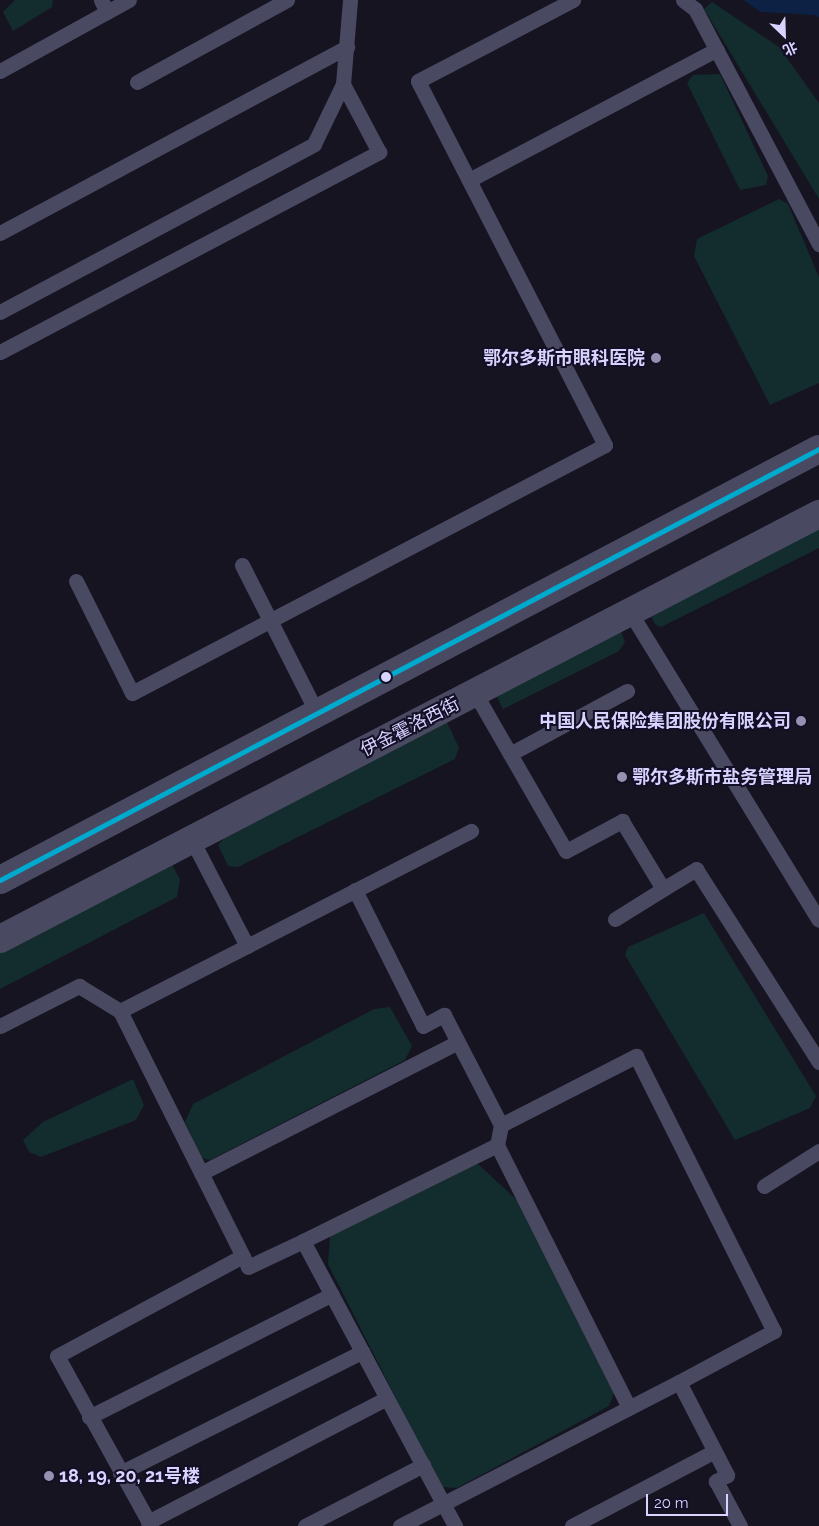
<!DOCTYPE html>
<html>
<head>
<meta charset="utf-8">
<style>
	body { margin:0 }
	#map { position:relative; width:819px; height:1526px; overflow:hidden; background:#161421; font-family:Raleway,"Noto Sans SC",sans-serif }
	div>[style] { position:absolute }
	.green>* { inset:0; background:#132c2d }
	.water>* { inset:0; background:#0d2144 }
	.service>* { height:15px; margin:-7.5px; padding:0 7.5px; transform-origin:7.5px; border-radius:7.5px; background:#4a4962 }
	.tertiary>* { height:28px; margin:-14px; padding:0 14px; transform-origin:14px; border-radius:14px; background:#4a4962 }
	.bus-1>* { height:5px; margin:-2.5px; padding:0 2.5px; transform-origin:2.5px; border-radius:2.5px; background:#00a9ce }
	.dots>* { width:14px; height:14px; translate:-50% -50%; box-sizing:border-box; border:2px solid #130f26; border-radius:50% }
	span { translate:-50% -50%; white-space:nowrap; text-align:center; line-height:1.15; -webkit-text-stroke:4px #130f26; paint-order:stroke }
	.poi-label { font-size:18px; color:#d9d4ff; font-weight:700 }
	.right { translate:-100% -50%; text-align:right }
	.left { translate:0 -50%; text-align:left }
	.street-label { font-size:18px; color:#d9d4ff }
	.north { position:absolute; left:759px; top:10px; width:50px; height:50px; -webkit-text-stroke:4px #130f26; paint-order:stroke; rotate:156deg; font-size:14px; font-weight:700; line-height:20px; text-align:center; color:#d9d4ff }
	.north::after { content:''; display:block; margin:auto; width:18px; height:22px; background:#d9d4ff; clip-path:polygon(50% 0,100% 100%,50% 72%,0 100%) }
	.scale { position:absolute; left:646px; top:1494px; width:82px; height:22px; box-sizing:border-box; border:2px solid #d9d4ff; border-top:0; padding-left:6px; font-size:15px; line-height:18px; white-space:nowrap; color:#d9d4ff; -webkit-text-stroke:4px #130f26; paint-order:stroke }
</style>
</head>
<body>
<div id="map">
	<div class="green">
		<i style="clip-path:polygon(15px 0,53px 0,52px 7px,13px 31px,3px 12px)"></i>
		<i style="clip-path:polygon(712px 2px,779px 47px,819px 103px,819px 199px,704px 9px)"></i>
		<i style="clip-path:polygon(720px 74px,768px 176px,766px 185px,740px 190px,687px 83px,693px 75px)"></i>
		<i style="clip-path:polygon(779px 199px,788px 204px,819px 277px,819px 383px,770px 405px,694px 256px,697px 239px)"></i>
		<i style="clip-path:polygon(819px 520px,819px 548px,661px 627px,655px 624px,650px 614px)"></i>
		<i style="clip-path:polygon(620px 629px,625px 642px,619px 651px,503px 709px,496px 695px)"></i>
		<i style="clip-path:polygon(447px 722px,459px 748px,455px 759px,238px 867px,228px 866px,218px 845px,228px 834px)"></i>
		<i style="clip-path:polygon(172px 864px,180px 880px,177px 897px,0 989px,0 948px)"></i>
		<i style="clip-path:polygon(704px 913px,816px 1096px,810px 1108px,735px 1140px,625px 955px,628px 947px)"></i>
		<i style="clip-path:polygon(390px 1007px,412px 1046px,405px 1060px,210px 1160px,202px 1158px,185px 1122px,193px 1104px,374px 1009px)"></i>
		<i style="clip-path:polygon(133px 1079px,144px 1105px,136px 1120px,41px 1157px,29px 1152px,23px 1140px,43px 1122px)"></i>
		<i style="clip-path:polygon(476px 1162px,520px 1203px,615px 1391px,609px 1406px,457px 1488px,441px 1487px,328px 1264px,330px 1235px)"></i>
	</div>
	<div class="water">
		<i style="clip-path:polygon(743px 0,819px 0,819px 17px,814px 15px,761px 12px)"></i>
	</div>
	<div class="service">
		<i style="left:101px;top:0;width:13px;rotate:63deg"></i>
		<i style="left:107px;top:12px;width:25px;rotate:-29deg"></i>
		<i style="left:683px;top:0;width:15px;rotate:37deg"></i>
		<i style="left:695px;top:9px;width:266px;rotate:62.2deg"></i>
		<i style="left:0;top:71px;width:122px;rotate:-28.9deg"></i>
		<i style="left:137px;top:82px;width:171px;rotate:-28.7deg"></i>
		<i style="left:469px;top:180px;width:280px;rotate:-27.8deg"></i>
		<i style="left:0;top:233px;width:394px;rotate:-28.2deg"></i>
		<i style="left:0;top:312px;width:356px;rotate:-28.1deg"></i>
		<i style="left:314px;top:144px;width:67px;rotate:-64.2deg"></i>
		<i style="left:343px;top:84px;width:84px;rotate:-85.2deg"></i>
		<i style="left:0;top:352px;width:429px;rotate:-27.8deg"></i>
		<i style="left:379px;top:152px;width:77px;rotate:-117.9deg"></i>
		<i style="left:242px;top:565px;width:166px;rotate:63.1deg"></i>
		<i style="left:76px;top:581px;width:125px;rotate:63.4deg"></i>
		<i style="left:132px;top:693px;width:534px;rotate:-27.67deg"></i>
		<i style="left:605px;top:445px;width:409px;rotate:-117.2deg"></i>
		<i style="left:418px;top:81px;width:175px;rotate:-27.6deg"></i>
		<i style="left:630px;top:612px;width:361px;rotate:58.5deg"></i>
		<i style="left:475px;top:693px;width:182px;rotate:60.1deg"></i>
		<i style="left:566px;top:851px;width:64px;rotate:-28.2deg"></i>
		<i style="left:622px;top:821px;width:79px;rotate:58.9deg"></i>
		<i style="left:663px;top:889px;width:39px;rotate:-31deg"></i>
		<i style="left:696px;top:869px;width:229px;rotate:57.5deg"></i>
		<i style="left:510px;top:754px;width:133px;rotate:-28.3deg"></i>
		<i style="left:192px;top:840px;width:119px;rotate:62.6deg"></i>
		<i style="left:247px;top:946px;width:252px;rotate:-27.2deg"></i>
		<i style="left:355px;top:890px;width:152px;rotate:63.4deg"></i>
		<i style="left:423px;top:1026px;width:24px;rotate:-28deg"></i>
		<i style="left:444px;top:1015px;width:124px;rotate:62.6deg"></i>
		<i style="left:501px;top:1125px;width:152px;rotate:-27.1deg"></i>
		<i style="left:636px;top:1056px;width:308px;rotate:63.4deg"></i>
		<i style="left:774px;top:1331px;width:108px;rotate:151.8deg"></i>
		<i style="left:615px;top:919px;width:57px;rotate:-32deg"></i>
		<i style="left:120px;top:1011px;width:286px;rotate:63.4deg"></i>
		<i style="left:248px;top:1267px;width:61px;rotate:-25.3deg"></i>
		<i style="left:303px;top:1241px;width:323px;rotate:61.9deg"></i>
		<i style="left:0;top:1026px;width:89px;rotate:-26.9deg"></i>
		<i style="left:79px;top:986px;width:48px;rotate:31.4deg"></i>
		<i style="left:120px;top:1011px;width:143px;rotate:-27.1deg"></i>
		<i style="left:501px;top:1125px;width:20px;rotate:101deg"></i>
		<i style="left:497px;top:1145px;width:293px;rotate:63.3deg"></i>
		<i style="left:201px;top:1173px;width:288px;rotate:-27deg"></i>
		<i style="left:764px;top:1186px;width:65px;rotate:-32.5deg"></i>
		<i style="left:303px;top:1241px;width:216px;rotate:-26.3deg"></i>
		<i style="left:89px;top:1417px;width:272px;rotate:-26.8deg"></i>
		<i style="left:120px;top:1473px;width:271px;rotate:-26.6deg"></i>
		<i style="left:148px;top:1522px;width:269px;rotate:-27.4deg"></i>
		<i style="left:151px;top:1526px;width:194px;rotate:-118.9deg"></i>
		<i style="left:57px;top:1356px;width:211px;rotate:-28.3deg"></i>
		<i style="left:305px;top:1526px;width:133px;rotate:-27.3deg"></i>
		<i style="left:400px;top:1526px;width:314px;rotate:-27.3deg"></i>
		<i style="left:679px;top:1382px;width:105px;rotate:62.7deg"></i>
		<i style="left:727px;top:1475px;width:13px;rotate:151deg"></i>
		<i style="left:716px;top:1481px;width:51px;rotate:61.9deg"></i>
		<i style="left:572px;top:1526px;width:161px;rotate:-27.7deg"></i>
	</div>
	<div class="tertiary">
		<i style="left:0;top:880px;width:925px;rotate:-27.76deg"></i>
		<i style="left:0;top:939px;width:923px;rotate:-27.43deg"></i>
	</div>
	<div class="bus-1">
		<i style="left:0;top:880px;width:925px;rotate:-27.76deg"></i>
	</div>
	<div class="dots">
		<i style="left:656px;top:358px;background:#9591b1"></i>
		<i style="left:386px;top:677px;background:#d9d4ff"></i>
		<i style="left:801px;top:721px;background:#9591b1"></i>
		<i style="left:622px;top:777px;background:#9591b1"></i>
		<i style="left:49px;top:1476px;background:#9591b1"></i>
	</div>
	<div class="poi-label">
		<span class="right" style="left:645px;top:358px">鄂尔多斯市眼科医院</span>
		<span class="right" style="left:791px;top:721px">中国人民保险集团股份有限公司</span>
		<span class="left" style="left:632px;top:777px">鄂尔多斯市盐务管理局</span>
		<span class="left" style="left:59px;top:1476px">18, 19, 20, 21号楼</span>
	</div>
	<div class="street-label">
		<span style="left:410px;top:727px;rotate:-27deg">伊金霍洛西街</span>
	</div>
	<div class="north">北</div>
	<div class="scale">20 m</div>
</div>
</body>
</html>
